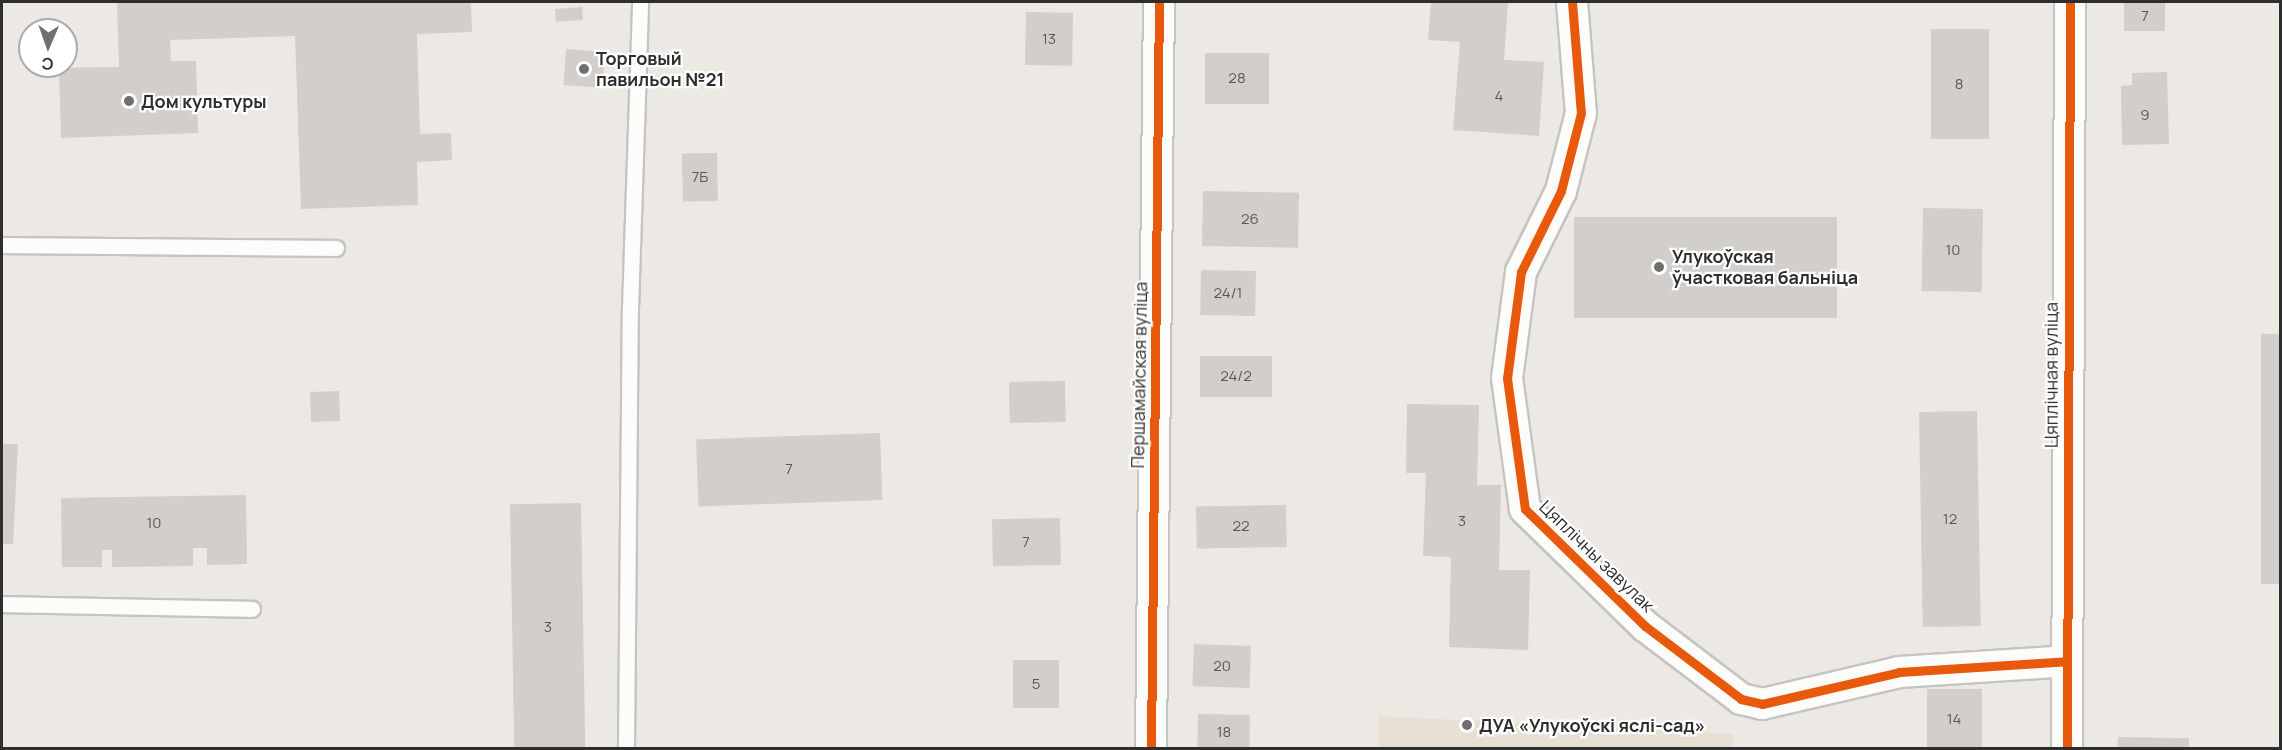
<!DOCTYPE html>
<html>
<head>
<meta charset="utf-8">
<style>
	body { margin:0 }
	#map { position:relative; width:2282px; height:750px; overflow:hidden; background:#ece8e4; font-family:Manrope,sans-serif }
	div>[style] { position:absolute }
	.education>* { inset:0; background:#e6e0d3 }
	.building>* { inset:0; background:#d1cecb; transform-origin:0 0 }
	.roads { filter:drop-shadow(2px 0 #c5c4c5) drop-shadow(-2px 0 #c5c4c5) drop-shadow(0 2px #c5c4c5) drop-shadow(0 -2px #c5c4c5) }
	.lane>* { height:15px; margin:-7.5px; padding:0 7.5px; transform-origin:7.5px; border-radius:7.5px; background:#fcfcfb }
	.street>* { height:30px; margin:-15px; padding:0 15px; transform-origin:15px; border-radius:15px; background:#fcfcfb }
	.cycleway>* { height:9px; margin:-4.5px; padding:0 4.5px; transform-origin:4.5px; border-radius:4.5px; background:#e8590c }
	.dots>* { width:16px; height:16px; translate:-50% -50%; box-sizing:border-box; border:3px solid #fff; border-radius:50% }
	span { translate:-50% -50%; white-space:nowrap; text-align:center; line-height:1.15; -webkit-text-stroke:4.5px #fff; paint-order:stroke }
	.number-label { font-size:15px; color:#585857 }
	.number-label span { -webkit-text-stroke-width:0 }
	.poi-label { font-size:18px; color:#2e2e2e; font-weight:700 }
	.left { translate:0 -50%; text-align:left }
	.street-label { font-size:18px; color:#2e2e2e }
	.frame { position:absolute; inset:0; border:3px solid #2e2e2e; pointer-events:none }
	.north { position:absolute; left:18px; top:18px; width:60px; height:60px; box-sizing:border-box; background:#fff; border:2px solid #ababab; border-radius:50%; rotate:182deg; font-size:16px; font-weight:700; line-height:24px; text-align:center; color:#2e2e2e }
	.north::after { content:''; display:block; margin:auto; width:21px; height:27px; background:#706f6e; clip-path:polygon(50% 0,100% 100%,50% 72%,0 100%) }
</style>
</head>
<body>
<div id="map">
	<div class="education">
		<i style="clip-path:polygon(1379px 716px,1733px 734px,1732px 748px,1379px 748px)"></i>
	</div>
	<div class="building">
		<i style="clip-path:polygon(117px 2px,471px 2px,472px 32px,417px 34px,420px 134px,451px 133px,452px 160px,417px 162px,418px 205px,301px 209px,295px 36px,170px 40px,171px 61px,196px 61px,198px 133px,61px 138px,59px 68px,119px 67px)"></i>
		<i style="clip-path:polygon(1431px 2px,1508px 2px,1504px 60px,1544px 62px,1539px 136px,1453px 130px,1460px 42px,1428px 40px)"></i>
		<i style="left:2124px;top:2px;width:41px;height:29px"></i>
		<i style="left:582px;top:7px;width:13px;height:27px;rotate:86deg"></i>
		<i style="left:1026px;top:12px;width:47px;height:53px;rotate:1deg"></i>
		<i style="left:1931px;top:29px;width:58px;height:110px"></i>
		<i style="left:566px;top:49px;width:39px;height:36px;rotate:4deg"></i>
		<i style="left:1205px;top:53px;width:64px;height:51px"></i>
		<i style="clip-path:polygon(2167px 72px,2169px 144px,2122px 145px,2121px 86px,2132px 85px,2132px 73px)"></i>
		<i style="left:717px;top:153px;width:48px;height:35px;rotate:89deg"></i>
		<i style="left:1203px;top:191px;width:96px;height:55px;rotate:1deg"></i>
		<i style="left:1923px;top:208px;width:60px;height:83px;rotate:1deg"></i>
		<i style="left:1574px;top:217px;width:263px;height:101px"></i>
		<i style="left:1201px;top:270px;width:55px;height:45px;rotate:1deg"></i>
		<i style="left:2261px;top:334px;width:19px;height:250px"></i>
		<i style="left:1200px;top:356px;width:72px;height:41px"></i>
		<i style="left:1065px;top:381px;width:41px;height:56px;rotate:89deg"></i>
		<i style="left:339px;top:391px;width:30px;height:29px;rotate:88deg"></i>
		<i style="clip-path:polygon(1407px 404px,1479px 405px,1477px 485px,1501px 485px,1499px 570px,1530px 570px,1528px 650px,1449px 647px,1451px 557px,1423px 556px,1426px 473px,1406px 473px)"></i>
		<i style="left:1977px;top:411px;width:215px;height:58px;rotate:89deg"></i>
		<i style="left:880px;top:433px;width:67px;height:184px;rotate:88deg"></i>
		<i style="clip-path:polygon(2px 444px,18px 444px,13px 544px,2px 544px)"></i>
		<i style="clip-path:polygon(246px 495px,247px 564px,207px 565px,207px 548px,193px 548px,193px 566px,112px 567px,112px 550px,102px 550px,102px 567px,62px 567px,61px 498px)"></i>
		<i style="left:581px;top:503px;width:245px;height:71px;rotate:89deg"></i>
		<i style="left:1286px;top:505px;width:42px;height:90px;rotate:89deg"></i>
		<i style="left:1060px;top:518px;width:47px;height:68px;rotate:89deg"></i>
		<i style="left:1194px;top:644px;width:57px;height:42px;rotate:2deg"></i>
		<i style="left:1013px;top:660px;width:46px;height:48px"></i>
		<i style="left:1982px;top:689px;width:59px;height:55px;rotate:90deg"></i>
		<i style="left:1198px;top:714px;width:52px;height:34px;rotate:1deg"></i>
		<i style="left:2118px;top:737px;width:71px;height:11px;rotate:1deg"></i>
	</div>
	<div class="roads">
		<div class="lane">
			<i style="left:2px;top:245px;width:334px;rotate:0.5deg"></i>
			<i style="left:2px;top:604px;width:250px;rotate:1.1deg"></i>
			<i style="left:626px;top:748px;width:440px;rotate:-89.5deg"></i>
			<i style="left:630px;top:308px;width:306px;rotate:-88.1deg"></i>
		</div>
		<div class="street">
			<i style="left:1572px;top:2px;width:111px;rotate:85.4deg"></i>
			<i style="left:1581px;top:113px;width:81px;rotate:104.4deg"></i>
			<i style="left:1561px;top:191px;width:90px;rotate:116.3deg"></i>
			<i style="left:1521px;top:272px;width:107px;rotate:97.5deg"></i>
			<i style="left:1507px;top:378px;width:132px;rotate:82.2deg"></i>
			<i style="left:1525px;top:509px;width:168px;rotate:44.3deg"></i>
			<i style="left:1645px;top:626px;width:121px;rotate:37.2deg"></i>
			<i style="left:1741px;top:699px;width:22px;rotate:13deg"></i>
			<i style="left:1762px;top:704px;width:141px;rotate:-13.1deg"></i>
			<i style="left:1899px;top:672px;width:168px;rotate:-3.7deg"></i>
			<i style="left:1151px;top:748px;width:746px;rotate:-89.39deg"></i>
			<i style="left:2067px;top:748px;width:746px;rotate:-89.77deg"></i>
		</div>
	</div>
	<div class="cycleway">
		<i style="left:1572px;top:2px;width:111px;rotate:85.4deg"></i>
		<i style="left:1581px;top:113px;width:81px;rotate:104.4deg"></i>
		<i style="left:1561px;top:191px;width:90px;rotate:116.3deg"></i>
		<i style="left:1521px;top:272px;width:107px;rotate:97.5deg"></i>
		<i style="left:1507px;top:378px;width:132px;rotate:82.2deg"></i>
		<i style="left:1525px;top:509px;width:168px;rotate:44.3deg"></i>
		<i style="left:1645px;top:626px;width:121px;rotate:37.2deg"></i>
		<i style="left:1741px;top:699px;width:22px;rotate:13deg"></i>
		<i style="left:1762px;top:704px;width:141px;rotate:-13.1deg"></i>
		<i style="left:1899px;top:672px;width:168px;rotate:-3.7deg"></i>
		<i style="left:1151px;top:748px;width:746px;rotate:-89.39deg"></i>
		<i style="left:2067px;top:748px;width:746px;rotate:-89.77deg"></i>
	</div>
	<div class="dots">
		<i style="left:584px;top:69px;background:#706f6e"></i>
		<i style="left:129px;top:101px;background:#706f6e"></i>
		<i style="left:1659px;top:267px;background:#706f6e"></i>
		<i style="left:1467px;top:725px;background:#706f6e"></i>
	</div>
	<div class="number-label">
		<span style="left:2145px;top:16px">7</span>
		<span style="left:1049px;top:39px">13</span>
		<span style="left:1237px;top:78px">28</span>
		<span style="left:1959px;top:84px">8</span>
		<span style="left:1499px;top:96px">4</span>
		<span style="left:2145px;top:115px">9</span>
		<span style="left:700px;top:177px">7Б</span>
		<span style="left:1250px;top:219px">26</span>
		<span style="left:1953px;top:250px">10</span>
		<span style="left:1228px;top:293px">24/1</span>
		<span style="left:1236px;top:376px">24/2</span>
		<span style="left:789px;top:469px">7</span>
		<span style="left:1950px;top:519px">12</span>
		<span style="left:1462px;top:521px">3</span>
		<span style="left:154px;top:523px">10</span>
		<span style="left:1241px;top:526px">22</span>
		<span style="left:1026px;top:542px">7</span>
		<span style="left:548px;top:627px">3</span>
		<span style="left:1222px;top:666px">20</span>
		<span style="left:1036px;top:684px">5</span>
		<span style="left:1954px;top:719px">14</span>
		<span style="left:1224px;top:732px">18</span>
	</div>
	<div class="poi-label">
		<span class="left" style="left:596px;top:69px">Торговый<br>павильон №21</span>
		<span class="left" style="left:141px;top:101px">Дом культуры</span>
		<span class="left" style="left:1672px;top:267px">Улукоўская<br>ўчастковая бальніца</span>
		<span class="left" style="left:1479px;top:725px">ДУА «Улукоўскі яслі-сад»</span>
	</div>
	<div class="street-label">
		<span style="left:1139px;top:375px;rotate:-89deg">Першамайская вуліца</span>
		<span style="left:2051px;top:375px;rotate:-90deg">Цяплічная вуліца</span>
		<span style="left:1597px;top:556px;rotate:44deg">Цяплічны завулак</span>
	</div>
	<div class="frame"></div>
	<div class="north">С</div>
</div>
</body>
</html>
